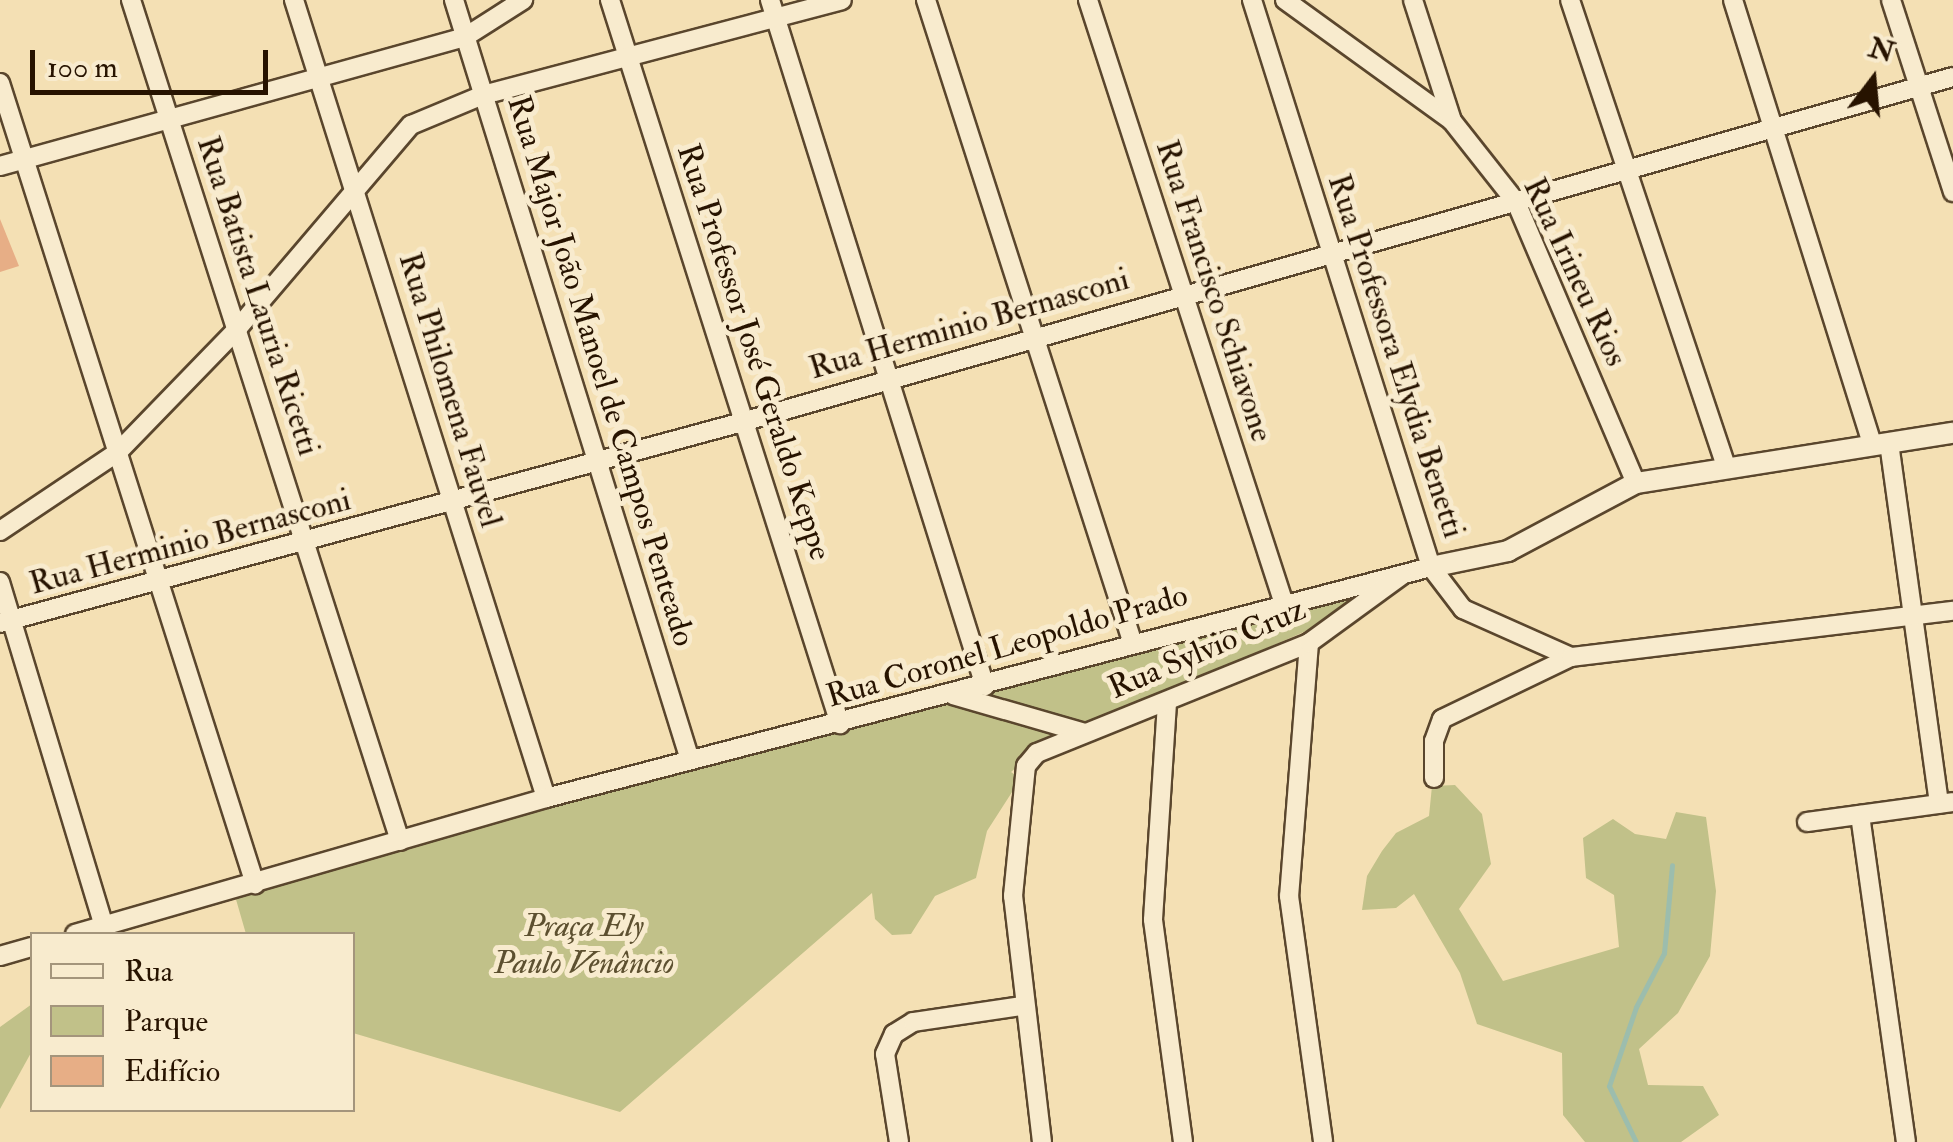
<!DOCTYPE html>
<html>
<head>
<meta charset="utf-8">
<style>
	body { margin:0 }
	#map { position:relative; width:1953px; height:1142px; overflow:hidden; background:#f4e0b4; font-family:"IM FELL Double Pica",serif }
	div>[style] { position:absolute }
	.green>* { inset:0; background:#c1c189 }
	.stream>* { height:5px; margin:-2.5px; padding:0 2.5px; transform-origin:2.5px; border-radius:2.5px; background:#9cbdad }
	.building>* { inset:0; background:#e7ae86 }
	.roads { filter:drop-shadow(2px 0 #5a462d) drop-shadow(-2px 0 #5a462d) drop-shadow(0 2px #5a462d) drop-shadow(0 -2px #5a462d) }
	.minor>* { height:18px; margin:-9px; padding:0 9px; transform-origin:9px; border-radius:9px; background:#f8ebce }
	.tertiary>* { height:20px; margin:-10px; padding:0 10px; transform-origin:10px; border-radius:10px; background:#f8ebce }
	span { translate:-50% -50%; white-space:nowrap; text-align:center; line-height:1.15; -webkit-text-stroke:10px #f8ebce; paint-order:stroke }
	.street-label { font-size:32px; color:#271300 }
	.park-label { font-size:32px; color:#5d5030; font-style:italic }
	.legend { position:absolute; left:30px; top:932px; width:325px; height:180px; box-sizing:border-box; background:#f8ebce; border:2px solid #a4957c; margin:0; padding:12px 18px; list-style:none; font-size:30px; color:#271300 }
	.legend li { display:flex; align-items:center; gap:20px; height:50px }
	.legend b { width:50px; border:2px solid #a4957c }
	.north { position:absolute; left:1823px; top:30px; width:100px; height:100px; -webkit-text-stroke:8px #f8ebce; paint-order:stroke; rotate:16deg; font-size:28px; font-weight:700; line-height:40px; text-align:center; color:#271300 }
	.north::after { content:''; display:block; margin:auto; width:35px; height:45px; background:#271300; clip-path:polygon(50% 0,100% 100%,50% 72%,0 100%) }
	.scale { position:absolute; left:30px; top:50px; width:238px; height:45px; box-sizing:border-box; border:5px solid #271300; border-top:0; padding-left:12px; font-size:30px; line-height:35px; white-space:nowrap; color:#271300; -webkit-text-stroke:8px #f8ebce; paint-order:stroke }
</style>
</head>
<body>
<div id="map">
	<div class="green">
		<i style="clip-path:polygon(1356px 598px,1345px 614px,1040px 747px,1011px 772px,1018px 777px,1014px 789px,987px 831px,976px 878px,935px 896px,911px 934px,892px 935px,875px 919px,872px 893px,620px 1112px,353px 1033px,352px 934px,246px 934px,235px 896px,547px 800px)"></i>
		<i style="clip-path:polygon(1455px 785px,1482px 814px,1491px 864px,1459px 909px,1503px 981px,1619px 947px,1614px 895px,1586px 878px,1583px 838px,1613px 819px,1635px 834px,1666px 839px,1676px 812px,1706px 817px,1716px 891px,1710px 956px,1678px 1013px,1639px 1049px,1648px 1085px,1703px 1086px,1719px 1115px,1681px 1142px,1585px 1142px,1563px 1115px,1562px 1053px,1477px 1024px,1460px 973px,1414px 894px,1396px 908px,1362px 910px,1367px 876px,1382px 851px,1396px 833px,1429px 816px,1432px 786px)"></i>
		<i style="clip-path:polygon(32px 1004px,32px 1051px,0 1109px,0 1027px)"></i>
	</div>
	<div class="stream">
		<i style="left:1636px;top:1142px;width:62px;rotate:-115.7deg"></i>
		<i style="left:1609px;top:1086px;width:83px;rotate:-71.1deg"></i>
		<i style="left:1636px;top:1007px;width:61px;rotate:-62.6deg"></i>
		<i style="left:1664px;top:953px;width:88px;rotate:-84.8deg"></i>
	</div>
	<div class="building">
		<i style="clip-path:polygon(0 219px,19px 266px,0 272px)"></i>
	</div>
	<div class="roads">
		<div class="minor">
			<i style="left:131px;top:0;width:883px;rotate:72.26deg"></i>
			<i style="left:294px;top:0;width:837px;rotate:72.47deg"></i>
			<i style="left:454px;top:0;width:796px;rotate:72.75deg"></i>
			<i style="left:610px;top:0;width:760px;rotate:72.38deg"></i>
			<i style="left:770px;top:0;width:719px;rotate:72.6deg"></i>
			<i style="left:926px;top:0;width:673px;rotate:72.18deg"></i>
			<i style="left:1088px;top:0;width:632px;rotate:72.02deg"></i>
			<i style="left:1252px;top:0;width:595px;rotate:72.48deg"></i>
			<i style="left:1431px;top:567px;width:53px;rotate:52.7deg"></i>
			<i style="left:1463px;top:609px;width:118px;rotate:24deg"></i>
			<i style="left:1285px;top:0;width:206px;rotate:35.9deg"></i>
			<i style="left:1452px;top:121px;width:103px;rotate:51.7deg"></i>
			<i style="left:1516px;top:202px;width:306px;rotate:66.9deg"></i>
			<i style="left:1413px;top:0;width:127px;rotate:72.1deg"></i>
			<i style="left:1570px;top:0;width:492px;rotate:71.5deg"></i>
			<i style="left:1733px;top:0;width:467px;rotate:72.6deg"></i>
			<i style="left:1891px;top:0;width:202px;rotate:72.1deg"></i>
			<i style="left:0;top:83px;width:841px;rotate:72.34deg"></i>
			<i style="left:0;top:166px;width:483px;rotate:-15.5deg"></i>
			<i style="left:465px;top:37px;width:69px;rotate:-32.5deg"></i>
			<i style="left:1889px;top:443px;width:364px;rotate:82.1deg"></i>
			<i style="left:0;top:531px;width:142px;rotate:-33.8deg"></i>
			<i style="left:118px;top:452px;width:173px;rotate:-45.9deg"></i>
			<i style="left:238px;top:328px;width:267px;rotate:-49.6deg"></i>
			<i style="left:411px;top:125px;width:78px;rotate:-22.6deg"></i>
			<i style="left:483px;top:95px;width:371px;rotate:-14.8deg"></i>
			<i style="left:0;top:582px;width:359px;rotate:73.2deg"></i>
			<i style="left:0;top:623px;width:773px;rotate:-15.15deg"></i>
			<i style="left:746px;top:421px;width:1255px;rotate:-15.91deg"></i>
			<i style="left:1309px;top:643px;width:254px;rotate:94.5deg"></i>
			<i style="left:1289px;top:896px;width:248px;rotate:82.1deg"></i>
			<i style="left:953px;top:695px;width:137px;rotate:16.1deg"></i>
			<i style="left:1167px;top:703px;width:217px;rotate:93.7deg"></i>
			<i style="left:1153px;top:920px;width:224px;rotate:82.3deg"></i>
			<i style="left:1434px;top:778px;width:37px;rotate:-90deg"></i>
			<i style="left:1434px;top:741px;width:23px;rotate:-70deg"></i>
			<i style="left:1442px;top:719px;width:143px;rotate:-25.7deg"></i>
			<i style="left:1571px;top:657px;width:385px;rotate:-6.9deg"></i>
			<i style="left:1860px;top:815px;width:330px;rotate:82deg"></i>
			<i style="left:1807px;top:822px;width:147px;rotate:-7.8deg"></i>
			<i style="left:75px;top:934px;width:490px;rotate:-16.1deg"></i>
			<i style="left:546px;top:798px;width:915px;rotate:-14.63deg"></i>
			<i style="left:0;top:956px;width:33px;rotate:-16deg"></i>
			<i style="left:899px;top:1142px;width:89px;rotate:-99deg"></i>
			<i style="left:885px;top:1054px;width:22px;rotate:-66deg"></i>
			<i style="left:894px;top:1034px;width:22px;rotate:-32deg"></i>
			<i style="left:913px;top:1022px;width:110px;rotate:-8.4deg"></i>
			<i style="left:1042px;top:1142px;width:248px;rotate:-96.7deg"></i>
			<i style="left:1013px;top:896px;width:131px;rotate:-84.3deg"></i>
			<i style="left:1026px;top:766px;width:17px;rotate:-50deg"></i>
			<i style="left:1037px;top:753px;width:293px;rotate:-22deg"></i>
			<i style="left:1309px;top:643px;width:114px;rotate:-36.1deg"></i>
		</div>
		<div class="tertiary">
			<i style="left:1431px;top:567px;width:79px;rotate:-11.7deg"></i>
			<i style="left:1508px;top:551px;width:145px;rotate:-28deg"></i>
			<i style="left:1636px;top:483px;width:321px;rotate:-9deg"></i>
		</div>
	</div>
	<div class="street-label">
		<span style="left:1575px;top:272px;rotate:65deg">Rua Irineu Rios</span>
		<span style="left:1214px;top:291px;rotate:72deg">Rua Francisco Schiavone</span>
		<span style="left:258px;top:296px;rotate:72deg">Rua Batista Lauria Ricetti</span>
		<span style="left:969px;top:324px;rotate:-16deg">Rua Herminio Bernasconi</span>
		<span style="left:754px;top:352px;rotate:72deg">Rua Professor José Geraldo Keppe</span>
		<span style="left:1396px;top:356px;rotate:72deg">Rua Professora Elydia Benetti</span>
		<span style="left:601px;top:371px;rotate:73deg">Rua Major João Manoel de Campos Penteado</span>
		<span style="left:450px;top:390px;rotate:73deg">Rua Philomena Fauvel</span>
		<span style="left:190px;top:542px;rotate:-15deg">Rua Herminio Bernasconi</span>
		<span style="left:1007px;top:646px;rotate:-16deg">Rua Coronel Leopoldo Prado</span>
		<span style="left:1207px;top:649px;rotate:-23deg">Rua Sylvio Cruz</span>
	</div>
	<div class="park-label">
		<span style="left:584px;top:945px">Praça Ely<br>Paulo Venâncio</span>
	</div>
	<ul class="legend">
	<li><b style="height:12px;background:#f8ebce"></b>Rua</li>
	<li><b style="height:28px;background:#c1c189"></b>Parque</li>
	<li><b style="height:28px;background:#e7ae86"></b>Edifício</li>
	</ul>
	<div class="north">N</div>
	<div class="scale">100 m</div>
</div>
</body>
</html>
